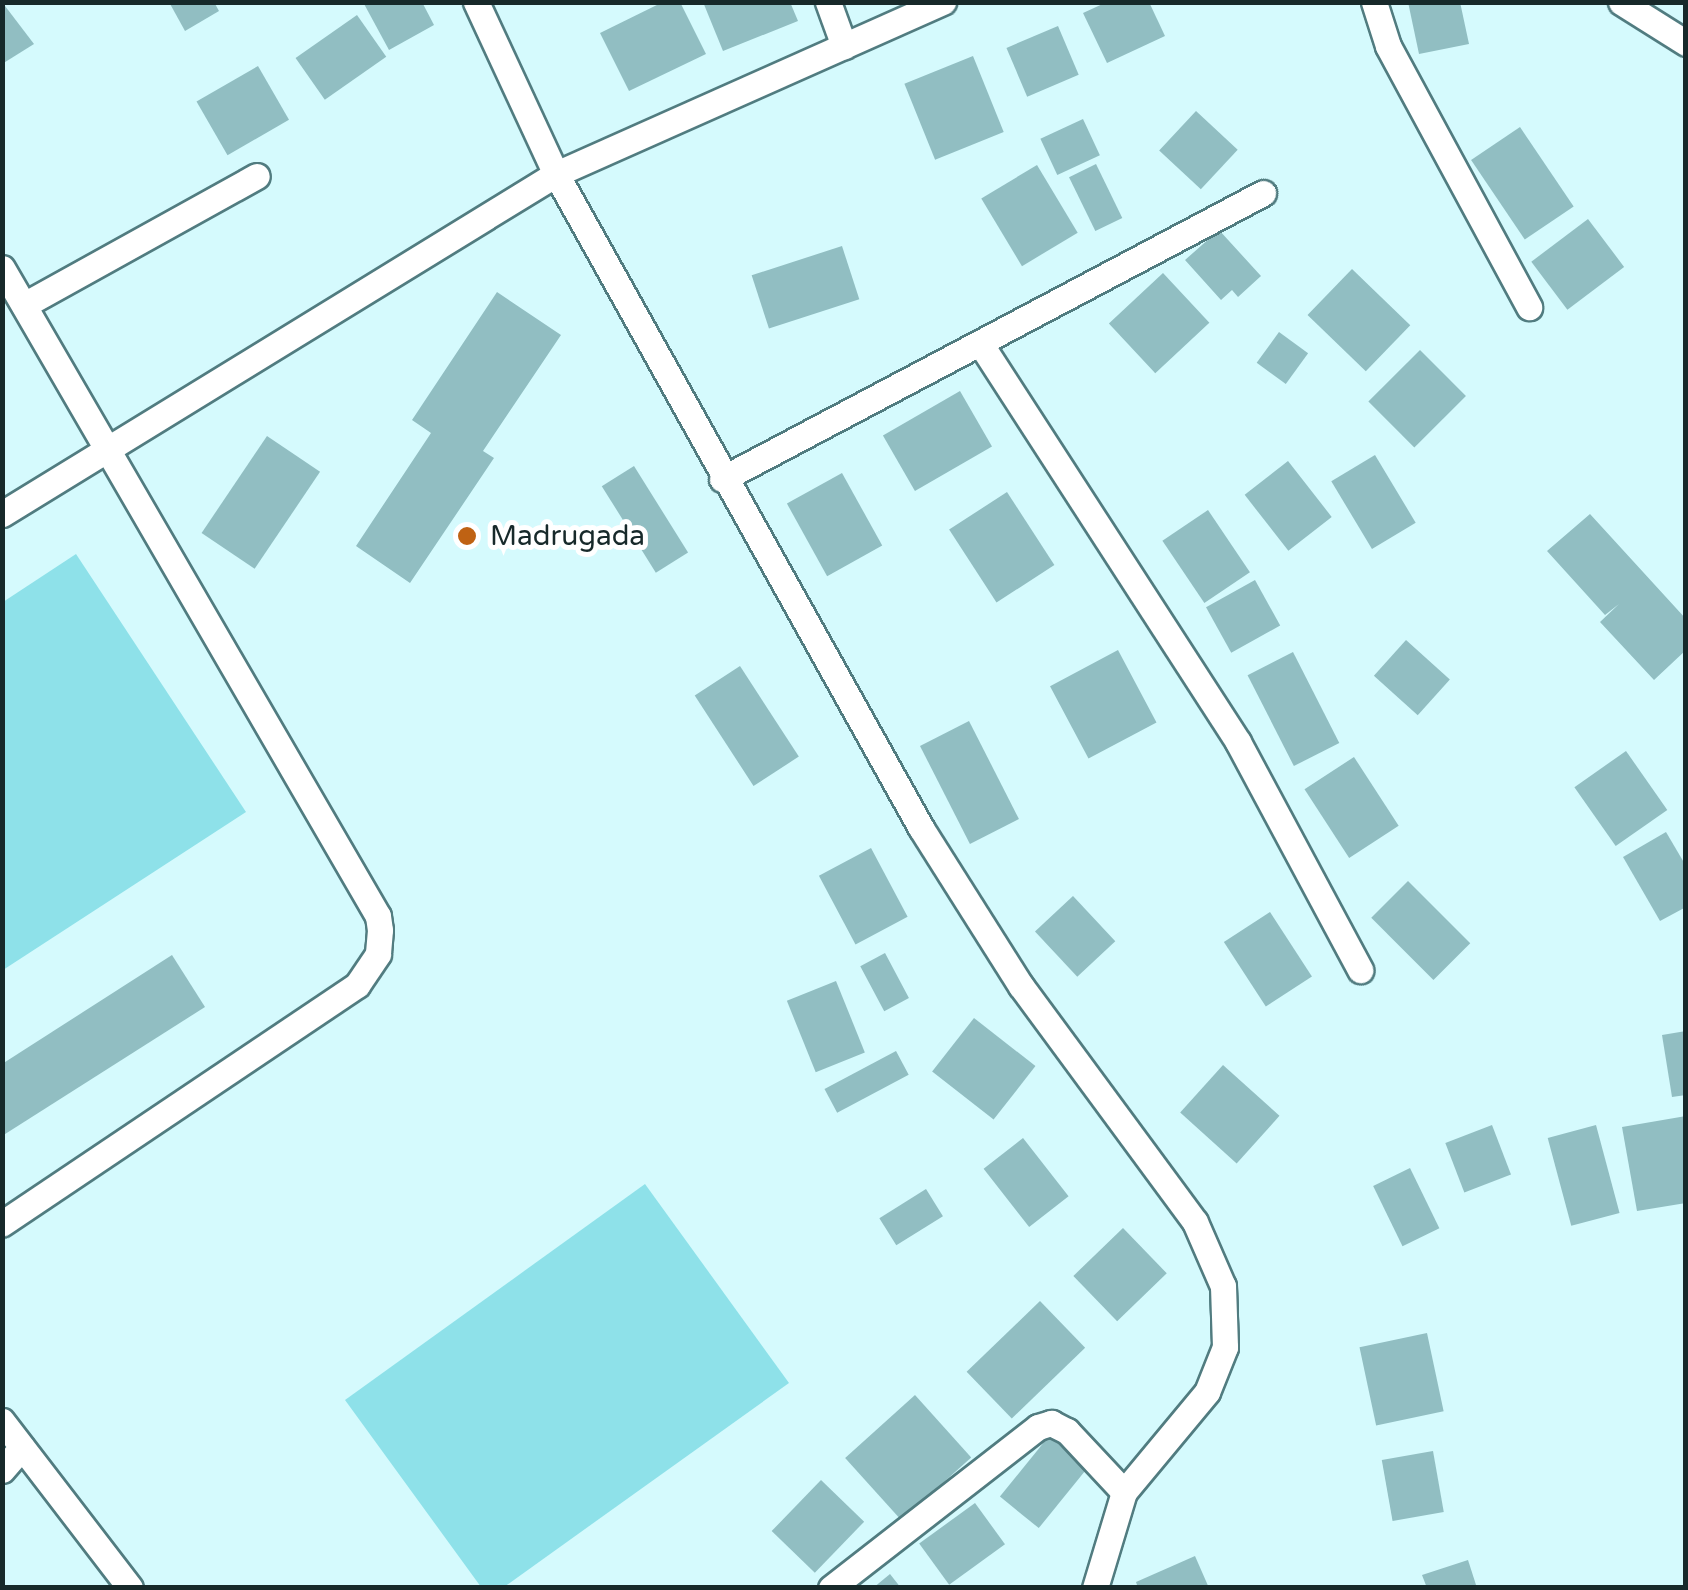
<!DOCTYPE html>
<html>
<head>
<meta charset="utf-8">
<style>
	body { margin:0 }
	#map { position:relative; width:1688px; height:1590px; overflow:hidden; background:#d5fafd; font-family:"Varela Round",sans-serif }
	div>[style] { position:absolute }
	.green>* { inset:0; background:#8ee1e9 }
	.building>* { inset:0; background:#91bec2; transform-origin:0 0 }
	.roads { filter:drop-shadow(2px 0 #517c80) drop-shadow(-2px 0 #517c80) drop-shadow(0 2px #517c80) drop-shadow(0 -2px #517c80) }
	.minor>* { height:25px; margin:-12.5px; padding:0 12.5px; transform-origin:12.5px; border-radius:12.5px; background:#fff }
	.dots>* { width:28px; height:28px; translate:-50% -50%; box-sizing:border-box; border:5px solid #fff; border-radius:50% }
	span { translate:-50% -50%; white-space:nowrap; text-align:center; line-height:1.15; -webkit-text-stroke:10px #fff; paint-order:stroke }
	.poi-label { font-size:28px; color:#17292a }
	.left { translate:0 -50%; text-align:left }
	.frame { position:absolute; inset:0; border:5px solid #17292a; pointer-events:none }
</style>
</head>
<body>
<div id="map">
	<div class="green">
		<i style="clip-path:polygon(76px 554px,246px 812px,3px 970px,3px 602px)"></i>
		<i style="clip-path:polygon(645px 1184px,789px 1383px,504px 1587px,481px 1587px,345px 1400px)"></i>
	</div>
	<div class="building">
		<i style="clip-path:polygon(2px 2px,34px 44px,2px 64px)"></i>
		<i style="clip-path:polygon(169px 2px,214px 2px,219px 11px,185px 31px)"></i>
		<i style="clip-path:polygon(363px 2px,422px 2px,434px 25px,389px 50px)"></i>
		<i style="clip-path:polygon(663px 2px,680px 2px,706px 54px,629px 91px,600px 33px)"></i>
		<i style="clip-path:polygon(703px 2px,790px 2px,798px 21px,723px 51px)"></i>
		<i style="clip-path:polygon(1107px 2px,1149px 2px,1165px 36px,1107px 63px,1083px 13px)"></i>
		<i style="clip-path:polygon(1408px 2px,1460px 2px,1469px 44px,1419px 54px)"></i>
		<i style="left:357px;top:15px;width:51px;height:75px;rotate:55deg"></i>
		<i style="left:1058px;top:26px;width:53px;height:56px;rotate:67deg"></i>
		<i style="left:973px;top:56px;width:82px;height:74px;rotate:68deg"></i>
		<i style="left:258px;top:66px;width:62px;height:71px;rotate:60deg"></i>
		<i style="left:1196px;top:111px;width:57px;height:54px;rotate:43deg"></i>
		<i style="left:1083px;top:119px;width:40px;height:47px;rotate:65deg"></i>
		<i style="left:1520px;top:127px;width:96px;height:59px;rotate:56deg"></i>
		<i style="left:1096px;top:164px;width:60px;height:30px;rotate:64deg"></i>
		<i style="left:1037px;top:165px;width:79px;height:65px;rotate:59deg"></i>
		<i style="left:1588px;top:219px;width:60px;height:71px;rotate:53deg"></i>
		<i style="clip-path:polygon(1219px 230px,1261px 276px,1238px 297px,1232px 290px,1221px 300px,1185px 260px)"></i>
		<i style="left:842px;top:246px;width:56px;height:95px;rotate:72deg"></i>
		<i style="left:1352px;top:269px;width:81px;height:64px;rotate:44deg"></i>
		<i style="left:1163px;top:273px;width:68px;height:74px;rotate:47deg"></i>
		<i style="clip-path:polygon(497px 292px,561px 335px,483px 451px,494px 458px,410px 583px,356px 546px,431px 433px,412px 420px)"></i>
		<i style="left:1279px;top:332px;width:36px;height:38px;rotate:36deg"></i>
		<i style="left:1420px;top:350px;width:65px;height:73px;rotate:45deg"></i>
		<i style="left:960px;top:391px;width:64px;height:89px;rotate:60deg"></i>
		<i style="left:267px;top:436px;width:64px;height:117px;rotate:34deg"></i>
		<i style="left:1375px;top:455px;width:79px;height:51px;rotate:59deg"></i>
		<i style="left:1288px;top:461px;width:71px;height:55px;rotate:52deg"></i>
		<i style="left:634px;top:466px;width:102px;height:38px;rotate:58deg"></i>
		<i style="left:842px;top:473px;width:83px;height:63px;rotate:61deg"></i>
		<i style="left:1007px;top:492px;width:87px;height:69px;rotate:57deg"></i>
		<i style="left:1208px;top:510px;width:75px;height:55px;rotate:56deg"></i>
		<i style="clip-path:polygon(1590px 514px,1686px 619px,1686px 650px,1654px 680px,1600px 622px,1619px 604px,1605px 615px,1547px 551px)"></i>
		<i style="left:1255px;top:580px;width:52px;height:56px;rotate:61deg"></i>
		<i style="left:1406px;top:640px;width:59px;height:48px;rotate:42deg"></i>
		<i style="left:1118px;top:650px;width:82px;height:77px;rotate:62deg"></i>
		<i style="left:1293px;top:652px;width:102px;height:51px;rotate:63deg"></i>
		<i style="left:740px;top:666px;width:108px;height:54px;rotate:57deg"></i>
		<i style="left:969px;top:721px;width:110px;height:55px;rotate:63deg"></i>
		<i style="left:1626px;top:751px;width:72px;height:63px;rotate:55deg"></i>
		<i style="left:1354px;top:757px;width:82px;height:59px;rotate:57deg"></i>
		<i style="clip-path:polygon(1666px 832px,1686px 866px,1686px 907px,1660px 921px,1623px 857px)"></i>
		<i style="left:871px;top:848px;width:78px;height:59px;rotate:62deg"></i>
		<i style="left:1408px;top:881px;width:88px;height:52px;rotate:45deg"></i>
		<i style="left:1073px;top:896px;width:62px;height:52px;rotate:47deg"></i>
		<i style="left:1270px;top:912px;width:77px;height:55px;rotate:57deg"></i>
		<i style="left:885px;top:953px;width:51px;height:28px;rotate:62deg"></i>
		<i style="clip-path:polygon(172px 955px,205px 1007px,2px 1136px,2px 1064px)"></i>
		<i style="left:836px;top:981px;width:77px;height:53px;rotate:68deg"></i>
		<i style="left:974px;top:1018px;width:78px;height:68px;rotate:38deg"></i>
		<i style="clip-path:polygon(1686px 1031px,1686px 1095px,1672px 1097px,1662px 1035px)"></i>
		<i style="left:896px;top:1051px;width:27px;height:81px;rotate:62deg"></i>
		<i style="left:1223px;top:1065px;width:76px;height:64px;rotate:42deg"></i>
		<i style="clip-path:polygon(1686px 1116px,1686px 1203px,1637px 1211px,1622px 1127px)"></i>
		<i style="left:1492px;top:1125px;width:53px;height:50px;rotate:69deg"></i>
		<i style="left:1596px;top:1125px;width:91px;height:50px;rotate:75deg"></i>
		<i style="left:1023px;top:1138px;width:74px;height:50px;rotate:52deg"></i>
		<i style="left:1410px;top:1168px;width:67px;height:41px;rotate:64deg"></i>
		<i style="left:926px;top:1189px;width:32px;height:55px;rotate:58deg"></i>
		<i style="left:1123px;top:1228px;width:63px;height:69px;rotate:46deg"></i>
		<i style="left:1040px;top:1301px;width:65px;height:102px;rotate:46deg"></i>
		<i style="left:1427px;top:1333px;width:80px;height:69px;rotate:78deg"></i>
		<i style="left:915px;top:1395px;width:84px;height:94px;rotate:48deg"></i>
		<i style="left:1049px;top:1436px;width:50px;height:78px;rotate:39deg"></i>
		<i style="left:1433px;top:1451px;width:62px;height:52px;rotate:80deg"></i>
		<i style="left:821px;top:1480px;width:60px;height:71px;rotate:44deg"></i>
		<i style="left:975px;top:1503px;width:51px;height:69px;rotate:54deg"></i>
		<i style="clip-path:polygon(1195px 1556px,1209px 1588px,1138px 1588px,1136px 1582px)"></i>
		<i style="clip-path:polygon(1468px 1560px,1477px 1588px,1427px 1588px,1422px 1575px)"></i>
		<i style="clip-path:polygon(890px 1574px,901px 1588px,873px 1588px)"></i>
	</div>
	<div class="roads">
		<div class="minor">
			<i style="left:476px;top:2px;width:190px;rotate:65.1deg"></i>
			<i style="left:556px;top:174px;width:749px;rotate:60.83deg"></i>
			<i style="left:921px;top:828px;width:187px;rotate:57.7deg"></i>
			<i style="left:1021px;top:986px;width:293px;rotate:53.6deg"></i>
			<i style="left:1195px;top:1222px;width:70px;rotate:66.4deg"></i>
			<i style="left:1223px;top:1286px;width:61px;rotate:88.1deg"></i>
			<i style="left:1225px;top:1347px;width:48px;rotate:111.8deg"></i>
			<i style="left:1207px;top:1392px;width:130px;rotate:129.7deg"></i>
			<i style="left:1124px;top:1492px;width:100px;rotate:106.8deg"></i>
			<i style="left:828px;top:2px;width:47px;rotate:70deg"></i>
			<i style="left:1374px;top:2px;width:46px;rotate:72.3deg"></i>
			<i style="left:1388px;top:46px;width:297px;rotate:61.6deg"></i>
			<i style="left:1621px;top:2px;width:77px;rotate:32.2deg"></i>
			<i style="left:2px;top:268px;width:749px;rotate:59.88deg"></i>
			<i style="left:378px;top:916px;width:14px;rotate:82deg"></i>
			<i style="left:380px;top:930px;width:24px;rotate:95deg"></i>
			<i style="left:378px;top:954px;width:37px;rotate:124deg"></i>
			<i style="left:357px;top:985px;width:428px;rotate:146.1deg"></i>
			<i style="left:24px;top:305px;width:266px;rotate:-29deg"></i>
			<i style="left:980px;top:343px;width:475px;rotate:57.1deg"></i>
			<i style="left:1238px;top:742px;width:259px;rotate:61.8deg"></i>
			<i style="left:722px;top:479px;width:612px;rotate:-27.86deg"></i>
			<i style="left:2px;top:514px;width:650px;rotate:-31.54deg"></i>
			<i style="left:556px;top:174px;width:424px;rotate:-24deg"></i>
			<i style="left:2px;top:1421px;width:210px;rotate:52.5deg"></i>
			<i style="left:2px;top:1470px;width:30px;rotate:-49deg"></i>
			<i style="left:831px;top:1588px;width:262px;rotate:-37.9deg"></i>
			<i style="left:1038px;top:1427px;width:14px;rotate:-17deg"></i>
			<i style="left:1051px;top:1423px;width:18px;rotate:27deg"></i>
			<i style="left:1067px;top:1431px;width:83px;rotate:46.9deg"></i>
		</div>
	</div>
	<div class="dots">
		<i style="left:467px;top:536px;background:#bf6213"></i>
	</div>
	<div class="poi-label">
		<span class="left" style="left:490px;top:536px">Madrugada</span>
	</div>
	<div class="frame"></div>
</div>
</body>
</html>
